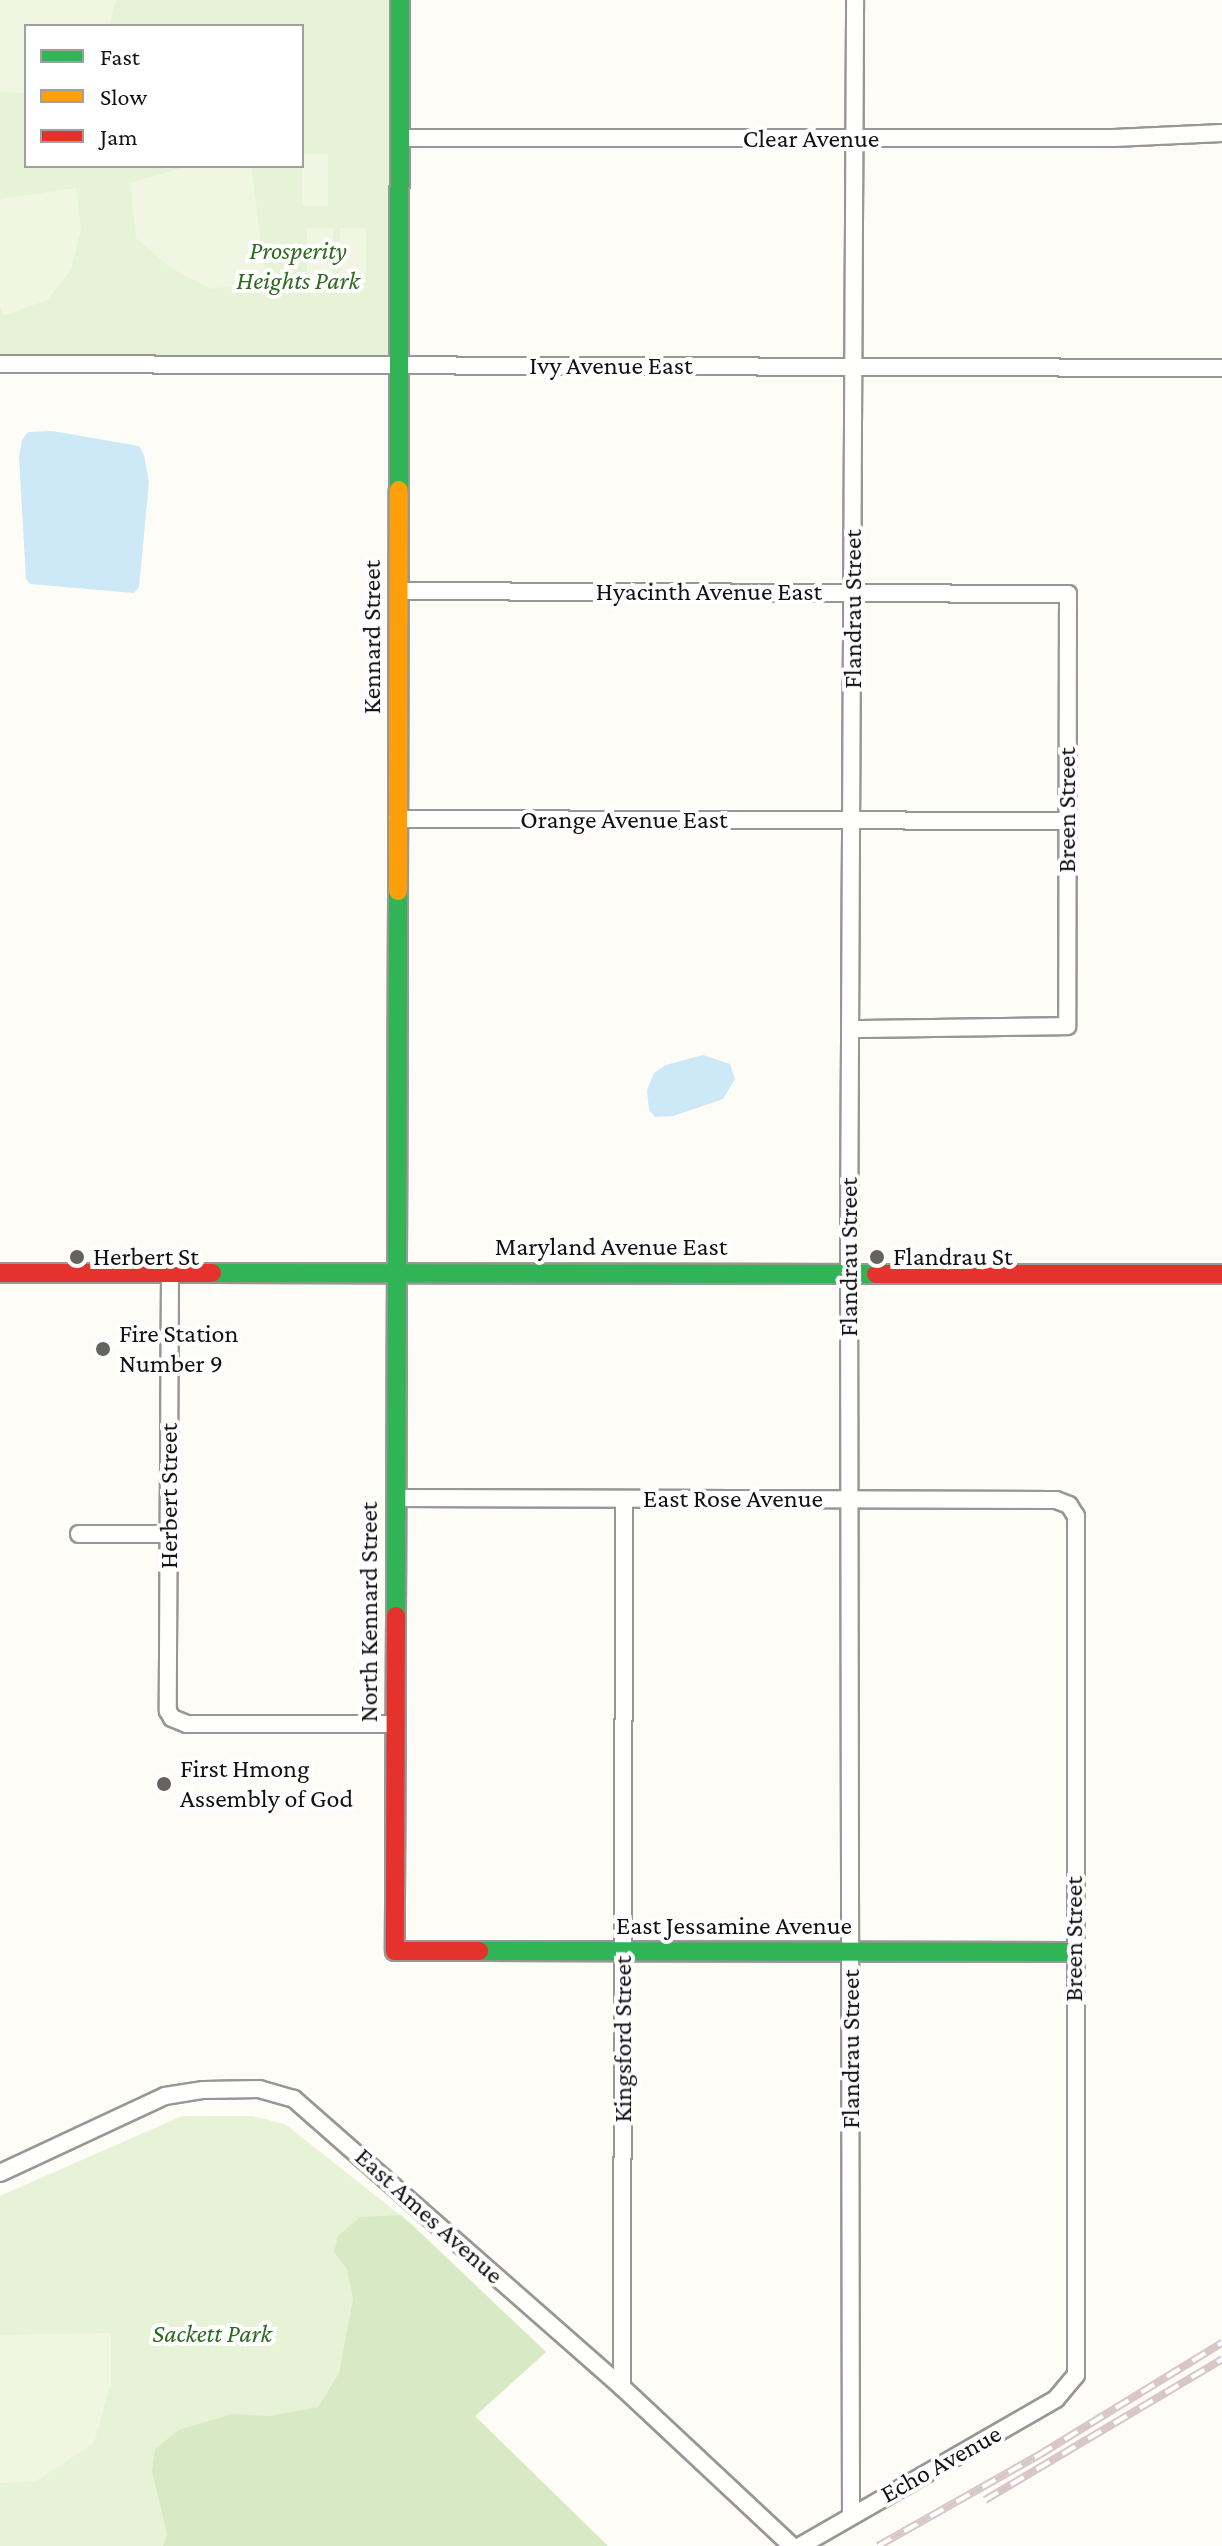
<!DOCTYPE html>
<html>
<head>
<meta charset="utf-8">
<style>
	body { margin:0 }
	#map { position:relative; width:1222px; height:2546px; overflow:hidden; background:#fdfcf7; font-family:"Crimson Pro",serif }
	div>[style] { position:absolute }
	.green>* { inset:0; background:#e7f3d7 }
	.forest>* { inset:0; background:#d8eac5 }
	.pitch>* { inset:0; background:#f0f6e1; transform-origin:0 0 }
	.water>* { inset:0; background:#cde8f7 }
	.roads { filter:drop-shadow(2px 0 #979795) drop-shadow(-2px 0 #979795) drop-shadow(0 2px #979795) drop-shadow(0 -2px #979795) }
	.street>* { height:16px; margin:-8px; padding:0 8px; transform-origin:8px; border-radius:8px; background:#fffffe }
	.fast>* { height:18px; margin:-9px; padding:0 9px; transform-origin:9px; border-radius:9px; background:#30b455 }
	.slow>* { height:18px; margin:-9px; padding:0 9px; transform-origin:9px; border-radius:9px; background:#ff9f0a }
	.jam>* { height:18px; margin:-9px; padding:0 9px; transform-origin:9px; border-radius:9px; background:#e5322d }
	.rail>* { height:8px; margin-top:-4px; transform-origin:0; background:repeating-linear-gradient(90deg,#fff 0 15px,#d9c6c7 0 30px); box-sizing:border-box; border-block:2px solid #d9c6c7 }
	.dots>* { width:22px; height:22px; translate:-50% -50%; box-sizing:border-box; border:4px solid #fff; border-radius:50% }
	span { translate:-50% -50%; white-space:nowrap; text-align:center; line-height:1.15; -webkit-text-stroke:8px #fff; paint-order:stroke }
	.street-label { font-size:26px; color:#111 }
	.park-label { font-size:26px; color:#2f6b1f; font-style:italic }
	.poi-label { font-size:26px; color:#111 }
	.left { translate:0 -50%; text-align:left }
	.legend { position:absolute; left:24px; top:24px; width:280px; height:144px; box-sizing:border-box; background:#fff; border:2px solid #a0a0a0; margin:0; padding:10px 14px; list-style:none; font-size:24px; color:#111 }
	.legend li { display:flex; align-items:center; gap:16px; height:40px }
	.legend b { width:40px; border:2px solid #a0a0a0 }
</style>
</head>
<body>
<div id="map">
	<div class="green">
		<i style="clip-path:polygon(evenodd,0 0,400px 0,399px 365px,0 364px,0 0,26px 26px,302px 26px,302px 166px,26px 166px,26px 26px)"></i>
		<i style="clip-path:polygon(182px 2116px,252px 2116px,285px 2124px,414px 2226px,546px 2352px,393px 2490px,393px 2546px,0 2546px,0 2196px)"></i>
	</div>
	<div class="forest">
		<i style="clip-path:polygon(401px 2215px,546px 2352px,475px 2416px,608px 2546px,163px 2546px,167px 2534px,152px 2471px,155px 2449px,179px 2430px,232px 2414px,270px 2416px,318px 2407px,339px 2373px,353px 2299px,347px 2269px,334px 2252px,338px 2236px,360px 2217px)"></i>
	</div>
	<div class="pitch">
		<i style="clip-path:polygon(0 0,116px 0,109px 26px,26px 26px,26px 93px,0 92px)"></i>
		<i style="left:302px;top:154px;width:26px;height:52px"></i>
		<i style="clip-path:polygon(189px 166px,251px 166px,266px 281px,211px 289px,171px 268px,136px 238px,130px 183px)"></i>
		<i style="clip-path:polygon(76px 188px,81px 229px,71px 270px,47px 300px,3px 316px,0 305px,0 199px)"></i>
		<i style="left:307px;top:228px;width:26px;height:54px"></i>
		<i style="left:340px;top:228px;width:26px;height:54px"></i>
		<i style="clip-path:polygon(111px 2333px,111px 2383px,94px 2443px,36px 2481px,0 2483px,0 2335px)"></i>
	</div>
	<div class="water">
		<i style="clip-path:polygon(52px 431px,139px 446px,144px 455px,149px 482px,139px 587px,134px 593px,30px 584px,26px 579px,19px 457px,22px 440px,28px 432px)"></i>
		<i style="clip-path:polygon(703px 1055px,730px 1064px,735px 1079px,723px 1099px,673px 1116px,655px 1117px,649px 1110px,647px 1090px,654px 1073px,666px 1065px)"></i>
	</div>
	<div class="roads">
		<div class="street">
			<i style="left:399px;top:138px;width:715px"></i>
			<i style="left:1114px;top:138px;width:108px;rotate:-2.7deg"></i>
			<i style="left:0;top:364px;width:1222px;rotate:0.19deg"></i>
			<i style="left:398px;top:591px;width:670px;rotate:0.26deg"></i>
			<i style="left:1068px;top:594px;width:432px;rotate:90.1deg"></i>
			<i style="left:1067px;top:1026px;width:216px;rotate:179.2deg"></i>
			<i style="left:397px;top:819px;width:670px;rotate:0.17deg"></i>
			<i style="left:170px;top:1273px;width:438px;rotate:90.3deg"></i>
			<i style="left:168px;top:1711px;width:8px;rotate:60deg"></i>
			<i style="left:172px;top:1718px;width:16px;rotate:22deg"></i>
			<i style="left:187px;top:1724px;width:208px"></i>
			<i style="left:396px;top:1498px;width:660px;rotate:0.17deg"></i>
			<i style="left:1056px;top:1500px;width:14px;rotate:21deg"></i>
			<i style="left:1069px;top:1505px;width:13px;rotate:58deg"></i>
			<i style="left:1076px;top:1516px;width:859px;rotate:90deg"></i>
			<i style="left:1076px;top:2375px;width:31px;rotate:130deg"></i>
			<i style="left:1056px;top:2399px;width:295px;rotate:150.1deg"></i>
			<i style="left:79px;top:1534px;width:91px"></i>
			<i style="left:0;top:2173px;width:182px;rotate:-25deg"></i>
			<i style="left:165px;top:2096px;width:39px;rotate:-9deg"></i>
			<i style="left:204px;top:2090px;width:55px;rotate:-1deg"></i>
			<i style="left:259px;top:2089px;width:36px;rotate:16deg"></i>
			<i style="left:294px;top:2099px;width:436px;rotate:41.3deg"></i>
			<i style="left:622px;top:2387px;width:233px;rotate:43.1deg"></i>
			<i style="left:622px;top:2387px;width:888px;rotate:-89.87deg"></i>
			<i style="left:851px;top:2515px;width:1269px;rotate:-90.09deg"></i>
			<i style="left:849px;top:1246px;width:1246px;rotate:-89.72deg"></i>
		</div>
		<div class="fast">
			<i style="left:399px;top:490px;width:490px;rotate:-89.9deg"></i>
			<i style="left:212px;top:1273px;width:664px;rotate:0.09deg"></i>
			<i style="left:396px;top:1616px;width:725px;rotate:-89.84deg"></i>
			<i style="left:479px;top:1951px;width:594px;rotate:0.1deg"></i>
		</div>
		<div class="slow">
			<i style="left:398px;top:891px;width:401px;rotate:-89.9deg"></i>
		</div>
		<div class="jam">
			<i style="left:0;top:1273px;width:212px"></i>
			<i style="left:876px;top:1274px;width:346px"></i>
			<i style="left:396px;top:1616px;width:335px;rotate:90.2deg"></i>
			<i style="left:395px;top:1951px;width:84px"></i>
		</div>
	</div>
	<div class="rail">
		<i style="left:985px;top:2500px;width:276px;rotate:-30.7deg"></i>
		<i style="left:878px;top:2546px;width:185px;rotate:-29.5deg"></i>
		<i style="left:1039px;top:2455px;width:215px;rotate:-31.5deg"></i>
	</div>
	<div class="dots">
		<i style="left:77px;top:1257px;background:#646362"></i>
		<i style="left:877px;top:1257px;background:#646362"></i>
		<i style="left:103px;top:1349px;background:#646362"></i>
		<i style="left:164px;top:1784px;background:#646362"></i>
	</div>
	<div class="street-label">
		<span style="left:811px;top:139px">Clear Avenue</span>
		<span style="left:611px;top:366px">Ivy Avenue East</span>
		<span style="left:709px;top:592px">Hyacinth Avenue East</span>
		<span style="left:853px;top:609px;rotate:-90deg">Flandrau Street</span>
		<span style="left:372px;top:637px;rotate:-90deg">Kennard Street</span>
		<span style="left:1067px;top:810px;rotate:-90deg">Breen Street</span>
		<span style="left:624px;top:820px">Orange Avenue East</span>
		<span style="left:611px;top:1247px">Maryland Avenue East</span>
		<span style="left:849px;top:1257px;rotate:-90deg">Flandrau Street</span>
		<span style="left:169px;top:1496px;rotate:-90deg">Herbert Street</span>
		<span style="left:733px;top:1499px">East Rose Avenue</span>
		<span style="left:369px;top:1612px;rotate:-90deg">North Kennard Street</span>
		<span style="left:734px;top:1926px">East Jessamine Avenue</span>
		<span style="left:1074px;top:1939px;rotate:-90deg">Breen Street</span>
		<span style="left:623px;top:2039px;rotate:-90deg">Kingsford Street</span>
		<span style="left:851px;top:2049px;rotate:-90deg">Flandrau Street</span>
		<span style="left:429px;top:2216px;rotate:42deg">East Ames Avenue</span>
		<span style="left:941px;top:2464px;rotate:-29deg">Echo Avenue</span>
	</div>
	<div class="park-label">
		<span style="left:298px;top:266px">Prosperity<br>Heights Park</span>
		<span style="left:212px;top:2334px">Sackett Park</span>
	</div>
	<div class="poi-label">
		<span class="left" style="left:93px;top:1257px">Herbert St</span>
		<span class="left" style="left:893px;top:1257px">Flandrau St</span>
		<span class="left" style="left:119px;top:1349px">Fire Station<br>Number 9</span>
		<span class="left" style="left:180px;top:1784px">First Hmong<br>Assembly of God</span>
	</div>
	<ul class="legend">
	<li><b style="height:10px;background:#30b455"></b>Fast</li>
	<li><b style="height:10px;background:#ff9f0a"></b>Slow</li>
	<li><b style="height:10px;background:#e5322d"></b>Jam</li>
	</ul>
</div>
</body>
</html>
